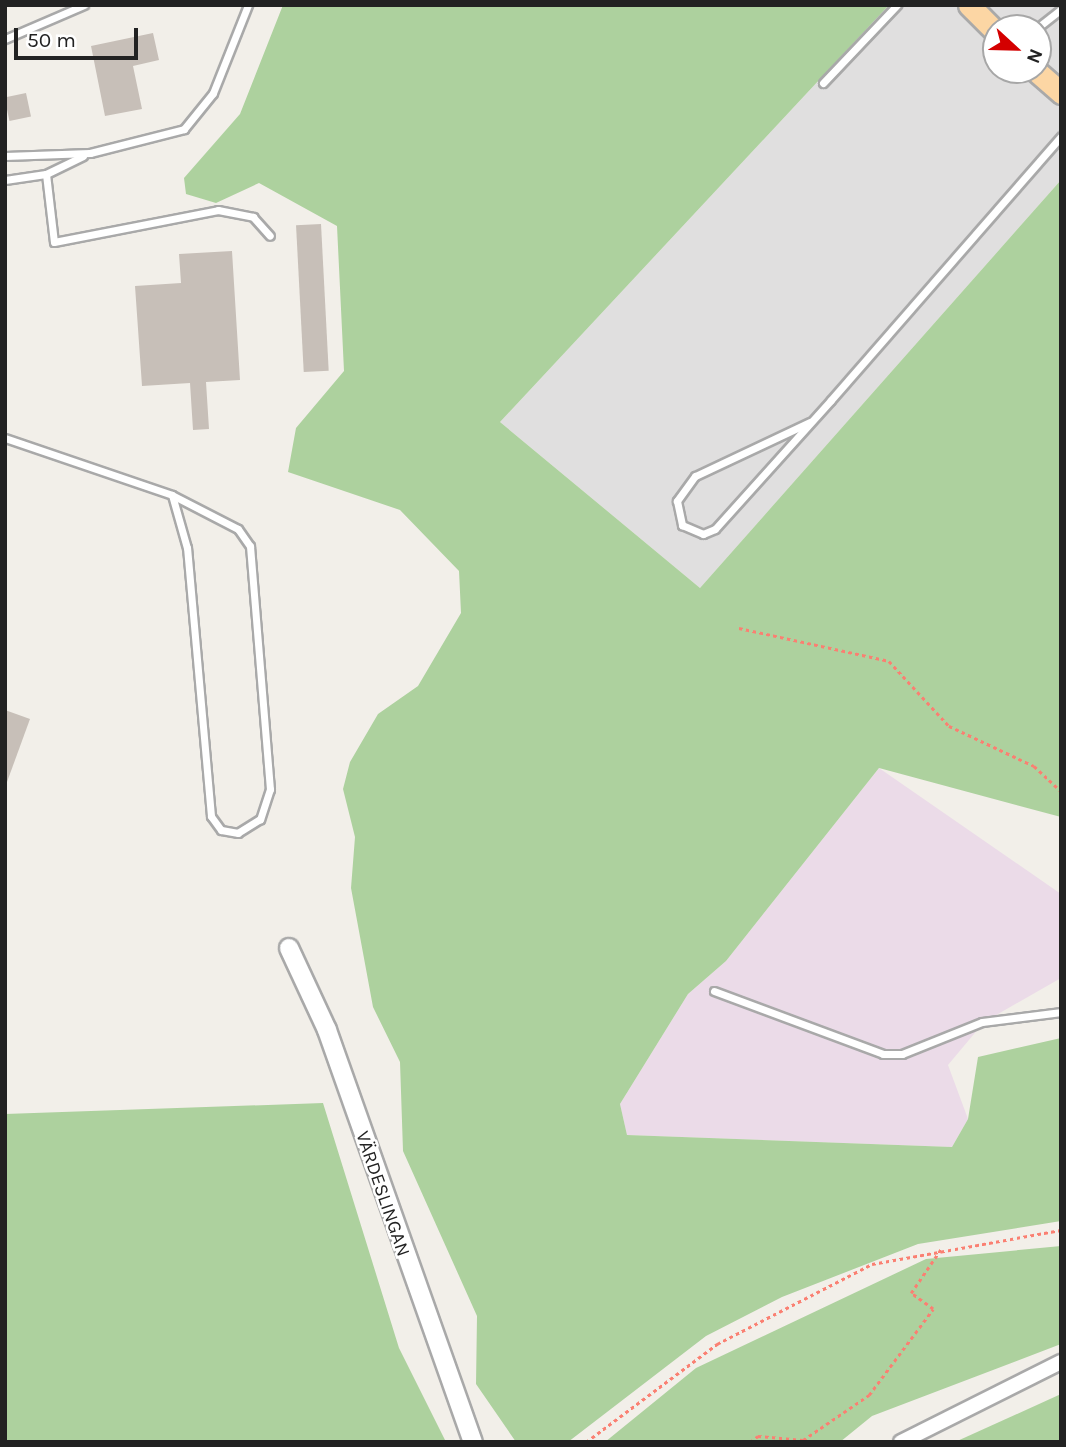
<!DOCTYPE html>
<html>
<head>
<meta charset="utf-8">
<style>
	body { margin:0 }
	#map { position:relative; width:1066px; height:1447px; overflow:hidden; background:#f2efe9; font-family:Karla,sans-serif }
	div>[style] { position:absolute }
	.residential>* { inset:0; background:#e0dfdf }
	.industrial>* { inset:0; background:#ebdbe8 }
	.forest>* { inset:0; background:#add19e }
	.building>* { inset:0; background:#c7bfb8; transform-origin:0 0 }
	.path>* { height:2.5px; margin-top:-1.25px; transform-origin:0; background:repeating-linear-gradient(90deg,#fa8072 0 3.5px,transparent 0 7px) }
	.roads { filter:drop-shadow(2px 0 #a9a9a9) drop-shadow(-2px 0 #a9a9a9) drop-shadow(0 2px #a9a9a9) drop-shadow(0 -2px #a9a9a9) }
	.service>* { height:7px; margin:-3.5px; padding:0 3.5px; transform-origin:3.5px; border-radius:3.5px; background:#fff }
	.minor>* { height:14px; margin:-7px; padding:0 7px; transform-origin:7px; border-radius:7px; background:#fff }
	.tertiary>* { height:18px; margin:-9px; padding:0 9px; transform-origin:9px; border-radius:9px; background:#fff }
	.primary>* { height:21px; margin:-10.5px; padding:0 10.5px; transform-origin:10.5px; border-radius:10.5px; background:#fcd6a4 }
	span { translate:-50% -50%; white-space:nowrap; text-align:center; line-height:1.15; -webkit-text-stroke:5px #fff; paint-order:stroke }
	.street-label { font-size:19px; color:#222 }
	.frame { position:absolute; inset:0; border:7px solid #222; pointer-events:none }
	.north { position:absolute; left:982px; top:14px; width:70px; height:70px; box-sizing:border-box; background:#fff; border:2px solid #a7a7a7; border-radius:50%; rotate:112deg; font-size:19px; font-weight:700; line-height:28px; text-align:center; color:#222 }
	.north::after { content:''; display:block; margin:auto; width:24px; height:32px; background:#d40000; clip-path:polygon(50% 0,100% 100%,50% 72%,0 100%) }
	.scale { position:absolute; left:14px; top:28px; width:124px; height:32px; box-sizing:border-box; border:4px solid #222; border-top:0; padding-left:9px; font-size:21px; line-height:24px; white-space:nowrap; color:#222; -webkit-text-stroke:5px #fff; paint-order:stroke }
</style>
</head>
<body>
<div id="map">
	<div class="residential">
		<i style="clip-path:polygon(evenodd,889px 5px,1061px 5px,1061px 180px,700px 588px,500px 422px,889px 5px,996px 28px,1038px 28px,1038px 70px,996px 70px,996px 28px)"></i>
	</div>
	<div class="industrial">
		<i style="clip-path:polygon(879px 768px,1061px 894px,1061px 978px,984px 1022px,948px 1065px,968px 1119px,952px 1147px,627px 1135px,620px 1104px,688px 994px,726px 961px)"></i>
	</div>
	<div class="forest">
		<i style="clip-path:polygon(283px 5px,889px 5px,500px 422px,700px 588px,1061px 180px,1061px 817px,879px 768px,726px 961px,688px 994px,620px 1104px,627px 1135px,952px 1147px,968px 1119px,978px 1057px,1061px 1038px,1061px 1221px,918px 1244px,782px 1297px,706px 1336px,568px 1442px,516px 1442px,476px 1384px,477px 1316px,403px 1151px,400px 1062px,373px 1007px,351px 888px,355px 837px,343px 789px,350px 762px,378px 714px,418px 686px,461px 613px,459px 571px,400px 510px,288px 472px,296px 428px,344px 371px,337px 226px,259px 183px,216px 203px,186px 194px,184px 178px,240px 114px)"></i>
		<i style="clip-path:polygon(323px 1103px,399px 1348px,446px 1442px,5px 1442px,5px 1114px)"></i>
		<i style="clip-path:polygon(1061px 1246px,1061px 1344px,872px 1416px,840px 1442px,605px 1442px,696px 1368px,926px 1259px)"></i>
		<i style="clip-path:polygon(1061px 1394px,1061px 1442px,955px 1442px)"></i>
	</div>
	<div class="building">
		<i style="clip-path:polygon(153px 33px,159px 60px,133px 66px,142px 109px,105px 116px,91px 46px)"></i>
		<i style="left:26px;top:93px;width:24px;height:22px;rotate:78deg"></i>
		<i style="left:321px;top:224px;width:147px;height:25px;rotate:87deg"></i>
		<i style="clip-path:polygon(232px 251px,240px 380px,206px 382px,209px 429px,193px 430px,190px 383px,142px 386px,135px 286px,181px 283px,179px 254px)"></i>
		<i style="clip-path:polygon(5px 710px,30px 719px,7px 782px,5px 782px)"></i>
	</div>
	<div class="path">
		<i style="left:739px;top:628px;width:154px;rotate:12.4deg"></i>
		<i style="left:889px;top:661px;width:88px;rotate:47.3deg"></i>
		<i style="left:949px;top:726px;width:94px;rotate:25.2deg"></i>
		<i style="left:1034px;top:766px;width:37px;rotate:43deg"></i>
		<i style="left:586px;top:1442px;width:164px;rotate:-36.8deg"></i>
		<i style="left:717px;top:1344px;width:174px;rotate:-27.3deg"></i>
		<i style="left:872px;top:1264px;width:192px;rotate:-10.2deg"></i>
		<i style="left:750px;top:1442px;width:10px;rotate:-37deg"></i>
		<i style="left:758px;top:1436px;width:45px;rotate:5.1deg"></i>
		<i style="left:803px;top:1440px;width:80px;rotate:-34.3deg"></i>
		<i style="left:869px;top:1395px;width:107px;rotate:-53.3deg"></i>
		<i style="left:933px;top:1309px;width:27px;rotate:-144deg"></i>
		<i style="left:911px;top:1293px;width:53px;rotate:-55.7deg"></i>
	</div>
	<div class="roads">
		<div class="service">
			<i style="left:1037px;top:28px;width:31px;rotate:-38deg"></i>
			<i style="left:5px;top:39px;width:86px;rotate:-23.3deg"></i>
			<i style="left:823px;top:83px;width:108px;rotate:-46.5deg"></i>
			<i style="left:5px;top:156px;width:85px;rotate:-2deg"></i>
			<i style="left:90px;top:153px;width:97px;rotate:-14.3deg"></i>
			<i style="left:184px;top:129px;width:46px;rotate:-51.1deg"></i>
			<i style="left:213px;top:93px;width:95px;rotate:-68.3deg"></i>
			<i style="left:46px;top:174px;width:68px;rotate:83.3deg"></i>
			<i style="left:54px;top:242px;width:167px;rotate:-11deg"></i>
			<i style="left:218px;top:210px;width:36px;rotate:11deg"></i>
			<i style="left:253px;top:217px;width:25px;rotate:48deg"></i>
			<i style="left:5px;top:180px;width:41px;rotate:-8.3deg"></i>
			<i style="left:46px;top:174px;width:41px;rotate:-25.9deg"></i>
			<i style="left:810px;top:422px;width:127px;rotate:154.8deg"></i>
			<i style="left:695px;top:476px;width:31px;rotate:126deg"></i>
			<i style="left:677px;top:501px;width:25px;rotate:78deg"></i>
			<i style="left:682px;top:525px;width:23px;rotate:23deg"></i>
			<i style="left:703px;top:534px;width:13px;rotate:-23deg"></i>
			<i style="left:715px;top:529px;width:173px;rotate:-48deg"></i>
			<i style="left:831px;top:400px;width:350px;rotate:-48.9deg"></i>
			<i style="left:5px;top:438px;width:176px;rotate:18.8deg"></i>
			<i style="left:172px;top:495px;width:74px;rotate:27.3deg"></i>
			<i style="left:238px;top:529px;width:21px;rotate:55deg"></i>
			<i style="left:250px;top:546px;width:244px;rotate:85.3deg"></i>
			<i style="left:270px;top:789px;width:32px;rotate:108deg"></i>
			<i style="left:260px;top:819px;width:26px;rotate:148deg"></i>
			<i style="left:238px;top:833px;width:17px;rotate:-170deg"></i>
			<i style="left:221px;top:830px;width:17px;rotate:-126deg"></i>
			<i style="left:211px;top:816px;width:269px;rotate:-95.1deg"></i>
			<i style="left:187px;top:548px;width:55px;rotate:-105.8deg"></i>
			<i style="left:714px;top:991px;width:180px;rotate:20.4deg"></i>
			<i style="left:883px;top:1054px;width:19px"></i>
			<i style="left:902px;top:1054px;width:86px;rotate:-21.8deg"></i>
			<i style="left:982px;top:1022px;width:80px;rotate:-7.2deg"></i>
		</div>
		<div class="minor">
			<i style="left:901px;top:1442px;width:179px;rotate:-26.6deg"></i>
		</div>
		<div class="tertiary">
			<i style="left:289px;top:948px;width:90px;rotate:65.1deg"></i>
			<i style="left:327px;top:1030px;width:437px;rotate:70.5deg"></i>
		</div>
		<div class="primary">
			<i style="left:969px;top:5px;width:38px;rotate:45deg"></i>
			<i style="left:1035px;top:70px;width:35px;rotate:41deg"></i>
		</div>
	</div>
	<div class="street-label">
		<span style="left:382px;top:1194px;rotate:71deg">VÄRDESLINGAN</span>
	</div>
	<div class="frame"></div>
	<div class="north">N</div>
	<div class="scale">50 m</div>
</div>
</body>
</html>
